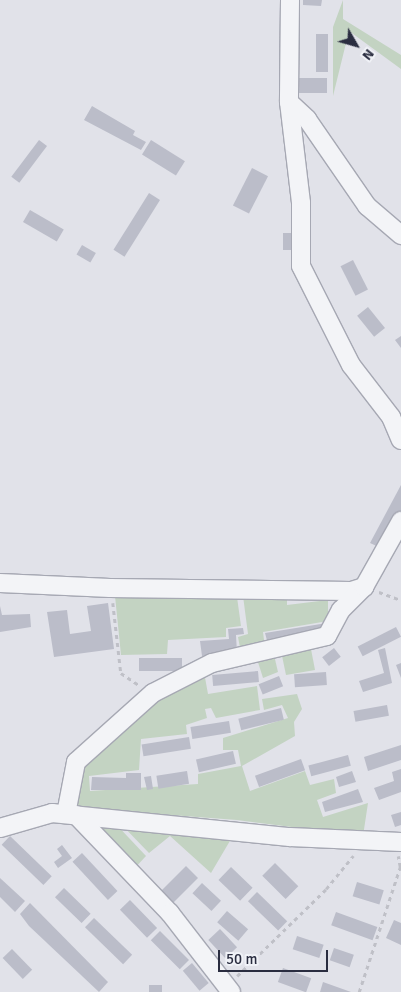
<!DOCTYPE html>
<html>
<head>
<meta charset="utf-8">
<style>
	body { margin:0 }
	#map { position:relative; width:401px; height:992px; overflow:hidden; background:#e1e2e9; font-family:Signika,sans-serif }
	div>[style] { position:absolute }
	.green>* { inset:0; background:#c3d3c2 }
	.building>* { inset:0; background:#bbbdc9; transform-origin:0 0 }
	.path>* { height:2.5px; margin-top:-1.25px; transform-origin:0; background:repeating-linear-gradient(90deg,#bfc0c7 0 4px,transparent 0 8px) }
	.roads { filter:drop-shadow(1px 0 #a6a8b3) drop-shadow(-1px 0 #a6a8b3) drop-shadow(0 1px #a6a8b3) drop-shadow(0 -1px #a6a8b3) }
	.minor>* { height:18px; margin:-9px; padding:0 9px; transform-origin:9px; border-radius:9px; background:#f3f4f7 }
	span { translate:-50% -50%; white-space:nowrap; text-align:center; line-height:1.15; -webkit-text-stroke:4.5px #f0f2f7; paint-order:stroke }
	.north { position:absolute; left:331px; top:20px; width:50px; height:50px; -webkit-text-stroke:4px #f0f2f7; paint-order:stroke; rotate:128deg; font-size:14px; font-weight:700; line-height:20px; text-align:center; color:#2a2d40 }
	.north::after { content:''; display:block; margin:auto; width:18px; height:22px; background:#2a2d40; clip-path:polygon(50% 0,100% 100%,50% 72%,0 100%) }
	.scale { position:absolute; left:218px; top:950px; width:110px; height:22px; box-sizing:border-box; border:2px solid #2a2d40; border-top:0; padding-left:6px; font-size:15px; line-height:18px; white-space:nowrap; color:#2a2d40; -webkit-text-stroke:4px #f0f2f7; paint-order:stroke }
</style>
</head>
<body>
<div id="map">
	<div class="green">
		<i style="clip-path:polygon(343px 0,343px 19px,401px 55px,401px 69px,349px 31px,333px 96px,333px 27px)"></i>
		<i style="clip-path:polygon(115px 596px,237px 597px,241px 626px,226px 628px,226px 637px,168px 640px,167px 654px,121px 655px)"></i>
		<i style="clip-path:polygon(243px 596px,287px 597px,287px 605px,328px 600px,328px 621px,263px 632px,265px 648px,241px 653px,238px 637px,248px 634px)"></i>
		<i style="clip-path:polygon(311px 649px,315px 670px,286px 675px,281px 651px)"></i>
		<i style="clip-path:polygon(274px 655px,278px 672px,263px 678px,257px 659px)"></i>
		<i style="clip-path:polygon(204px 672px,208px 694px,257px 686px,260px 710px,216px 718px,211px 708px,205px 709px,207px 718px,186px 725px,187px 734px,141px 739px,139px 770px,89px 776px,90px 791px,198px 784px,198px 774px,241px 766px,238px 750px,223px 750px,223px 738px,288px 718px,282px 705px,264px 710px,262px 699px,297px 694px,302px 709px,294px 722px,295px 736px,242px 766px,250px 791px,305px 771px,310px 785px,334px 779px,336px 793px,317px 800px,323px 817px,368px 803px,363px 836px,237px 820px,78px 808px,74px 801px,79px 771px,158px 695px)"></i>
		<i style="clip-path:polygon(84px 818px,113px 821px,146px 856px,133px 870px)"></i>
		<i style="clip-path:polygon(118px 821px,234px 834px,211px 873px,170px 836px,149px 853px)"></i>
	</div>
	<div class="building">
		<i style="clip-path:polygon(303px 0,322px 0,321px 6px,303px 5px)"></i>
		<i style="left:316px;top:34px;width:12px;height:38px"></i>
		<i style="left:327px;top:78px;width:15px;height:30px;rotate:90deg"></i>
		<i style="clip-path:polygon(92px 106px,135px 131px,133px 135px,146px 142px,141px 150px,84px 120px)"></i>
		<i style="left:39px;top:140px;width:10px;height:46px;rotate:37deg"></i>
		<i style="left:151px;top:140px;width:40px;height:17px;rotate:32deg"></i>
		<i style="left:252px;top:168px;width:18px;height:42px;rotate:27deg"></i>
		<i style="left:149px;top:193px;width:13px;height:67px;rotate:32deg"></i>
		<i style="left:30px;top:210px;width:39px;height:14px;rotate:30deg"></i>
		<i style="left:283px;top:233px;width:15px;height:17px"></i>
		<i style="left:82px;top:245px;width:16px;height:11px;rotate:30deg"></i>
		<i style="left:353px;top:260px;width:33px;height:14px;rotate:63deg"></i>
		<i style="left:368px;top:307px;width:27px;height:14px;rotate:51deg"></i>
		<i style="clip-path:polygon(401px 336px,401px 348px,395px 340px)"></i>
		<i style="clip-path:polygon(401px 485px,401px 511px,381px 548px,370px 543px)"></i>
		<i style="clip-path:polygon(108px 603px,114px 649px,54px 657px,47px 612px,67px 610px,70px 634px,91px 631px,87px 606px)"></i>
		<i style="clip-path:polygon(0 606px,2px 615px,30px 614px,31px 627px,0 632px)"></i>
		<i style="clip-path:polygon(327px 623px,330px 634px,269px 648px,265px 633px)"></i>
		<i style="left:396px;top:627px;width:11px;height:43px;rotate:63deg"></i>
		<i style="clip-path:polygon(243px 628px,244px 634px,236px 635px,237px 653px,202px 656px,200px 641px,229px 639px,228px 629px)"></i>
		<i style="left:334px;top:648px;width:11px;height:15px;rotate:52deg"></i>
		<i style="clip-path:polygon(385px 648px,392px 683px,363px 692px,359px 681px,384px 673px,378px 650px)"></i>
		<i style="left:139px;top:658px;width:43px;height:13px"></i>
		<i style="clip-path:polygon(401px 663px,401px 678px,396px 665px)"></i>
		<i style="left:258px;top:671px;width:11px;height:46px;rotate:85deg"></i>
		<i style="left:326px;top:672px;width:13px;height:32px;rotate:86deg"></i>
		<i style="left:279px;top:676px;width:11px;height:22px;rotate:68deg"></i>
		<i style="left:387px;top:705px;width:11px;height:34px;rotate:80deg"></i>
		<i style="left:281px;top:708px;width:12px;height:44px;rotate:76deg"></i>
		<i style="left:229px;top:721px;width:12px;height:39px;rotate:81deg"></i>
		<i style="left:189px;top:737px;width:12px;height:48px;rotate:81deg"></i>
		<i style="clip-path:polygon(401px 745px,401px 760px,368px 771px,364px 757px)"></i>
		<i style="left:233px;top:751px;width:13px;height:38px;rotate:77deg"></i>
		<i style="left:348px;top:755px;width:11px;height:41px;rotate:75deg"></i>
		<i style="left:301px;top:759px;width:12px;height:49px;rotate:70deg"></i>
		<i style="clip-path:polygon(401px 769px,401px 792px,379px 800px,374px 788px,394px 781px,392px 772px)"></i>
		<i style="left:187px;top:771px;width:13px;height:31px;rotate:81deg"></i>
		<i style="clip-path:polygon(352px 771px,356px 782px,339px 787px,336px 777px)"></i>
		<i style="clip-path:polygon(126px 773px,141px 773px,141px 790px,91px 790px,92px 777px,126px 778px)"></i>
		<i style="clip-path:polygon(151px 776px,153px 789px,147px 790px,144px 777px)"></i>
		<i style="clip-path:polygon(358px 789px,363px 802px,325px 812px,322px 802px)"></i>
		<i style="clip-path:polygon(401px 812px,401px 825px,395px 827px,391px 815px)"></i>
		<i style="left:10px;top:836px;width:58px;height:12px;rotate:44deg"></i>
		<i style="clip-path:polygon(62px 845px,72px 858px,58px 868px,54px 862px,62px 856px,57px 849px)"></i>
		<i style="left:82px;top:853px;width:52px;height:13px;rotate:47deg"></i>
		<i style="left:275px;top:863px;width:33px;height:18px;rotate:45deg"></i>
		<i style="left:186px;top:866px;width:17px;height:35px;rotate:45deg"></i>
		<i style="left:231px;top:867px;width:30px;height:18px;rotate:44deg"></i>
		<i style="clip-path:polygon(0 878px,25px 901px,15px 912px,0 897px)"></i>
		<i style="left:357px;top:882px;width:28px;height:15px;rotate:17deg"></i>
		<i style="left:202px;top:883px;width:26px;height:14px;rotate:43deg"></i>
		<i style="left:64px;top:888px;width:37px;height:13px;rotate:44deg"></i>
		<i style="left:257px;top:892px;width:42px;height:13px;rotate:44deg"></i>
		<i style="left:130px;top:900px;width:39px;height:14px;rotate:46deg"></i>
		<i style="clip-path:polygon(30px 903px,108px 982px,99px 992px,29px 926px,20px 914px)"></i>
		<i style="left:227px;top:911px;width:28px;height:15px;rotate:41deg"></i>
		<i style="left:336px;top:912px;width:44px;height:14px;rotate:20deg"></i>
		<i style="left:94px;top:918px;width:53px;height:13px;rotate:44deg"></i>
		<i style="clip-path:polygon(394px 920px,401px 923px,401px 945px,386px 938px)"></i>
		<i style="left:220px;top:929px;width:25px;height:16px;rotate:47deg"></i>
		<i style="left:160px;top:931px;width:41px;height:13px;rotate:45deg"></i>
		<i style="left:297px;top:936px;width:28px;height:14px;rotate:18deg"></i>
		<i style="left:334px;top:948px;width:21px;height:13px;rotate:19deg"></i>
		<i style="left:12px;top:949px;width:29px;height:13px;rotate:46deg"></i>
		<i style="left:192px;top:963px;width:26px;height:12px;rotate:50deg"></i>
		<i style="left:283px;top:968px;width:30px;height:15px;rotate:20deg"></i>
		<i style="clip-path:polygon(323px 982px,351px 992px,320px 992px)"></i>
		<i style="left:149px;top:985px;width:13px;height:7px"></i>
	</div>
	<div class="path">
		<i style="left:379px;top:592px;width:23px;rotate:20deg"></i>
		<i style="left:113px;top:603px;width:70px;rotate:83.5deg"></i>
		<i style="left:121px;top:673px;width:22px;rotate:34deg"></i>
		<i style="left:237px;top:976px;width:124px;rotate:-44.3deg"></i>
		<i style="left:326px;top:889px;width:43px;rotate:-50.7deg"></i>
		<i style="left:359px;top:992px;width:132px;rotate:-71.8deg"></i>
		<i style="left:400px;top:867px;width:11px;rotate:-100deg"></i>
	</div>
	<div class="roads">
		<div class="minor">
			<i style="left:290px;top:0;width:102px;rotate:90.6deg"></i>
			<i style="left:289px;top:102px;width:25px;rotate:43deg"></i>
			<i style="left:307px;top:119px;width:106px;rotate:55.4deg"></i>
			<i style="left:367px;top:206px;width:45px;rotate:40.5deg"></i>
			<i style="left:289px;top:102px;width:102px;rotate:83.2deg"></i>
			<i style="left:301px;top:203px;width:63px;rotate:90deg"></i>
			<i style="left:301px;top:266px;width:111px;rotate:63.2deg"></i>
			<i style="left:351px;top:365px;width:66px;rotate:52.4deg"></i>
			<i style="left:391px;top:417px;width:25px;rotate:67deg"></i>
			<i style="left:0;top:583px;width:110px;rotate:2.6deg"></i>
			<i style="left:110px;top:588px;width:241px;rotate:0.7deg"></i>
			<i style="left:351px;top:591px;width:14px;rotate:-17deg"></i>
			<i style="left:66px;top:814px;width:53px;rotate:-79.1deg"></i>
			<i style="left:76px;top:762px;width:103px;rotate:-41.9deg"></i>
			<i style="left:153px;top:693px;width:66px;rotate:-27deg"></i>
			<i style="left:212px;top:663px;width:118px;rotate:-13.2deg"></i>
			<i style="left:327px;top:636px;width:30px;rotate:-62deg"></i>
			<i style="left:341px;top:610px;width:33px;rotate:-45deg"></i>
			<i style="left:364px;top:587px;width:76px;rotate:-60.7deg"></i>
			<i style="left:76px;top:815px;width:136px;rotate:46.2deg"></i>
			<i style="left:170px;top:913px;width:100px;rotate:52.3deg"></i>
			<i style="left:0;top:828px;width:54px;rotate:-16.1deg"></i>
			<i style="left:52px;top:813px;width:239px;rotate:5.8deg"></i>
			<i style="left:290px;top:837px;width:111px;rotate:2.6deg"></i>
		</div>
	</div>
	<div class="north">N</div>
	<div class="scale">50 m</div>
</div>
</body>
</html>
